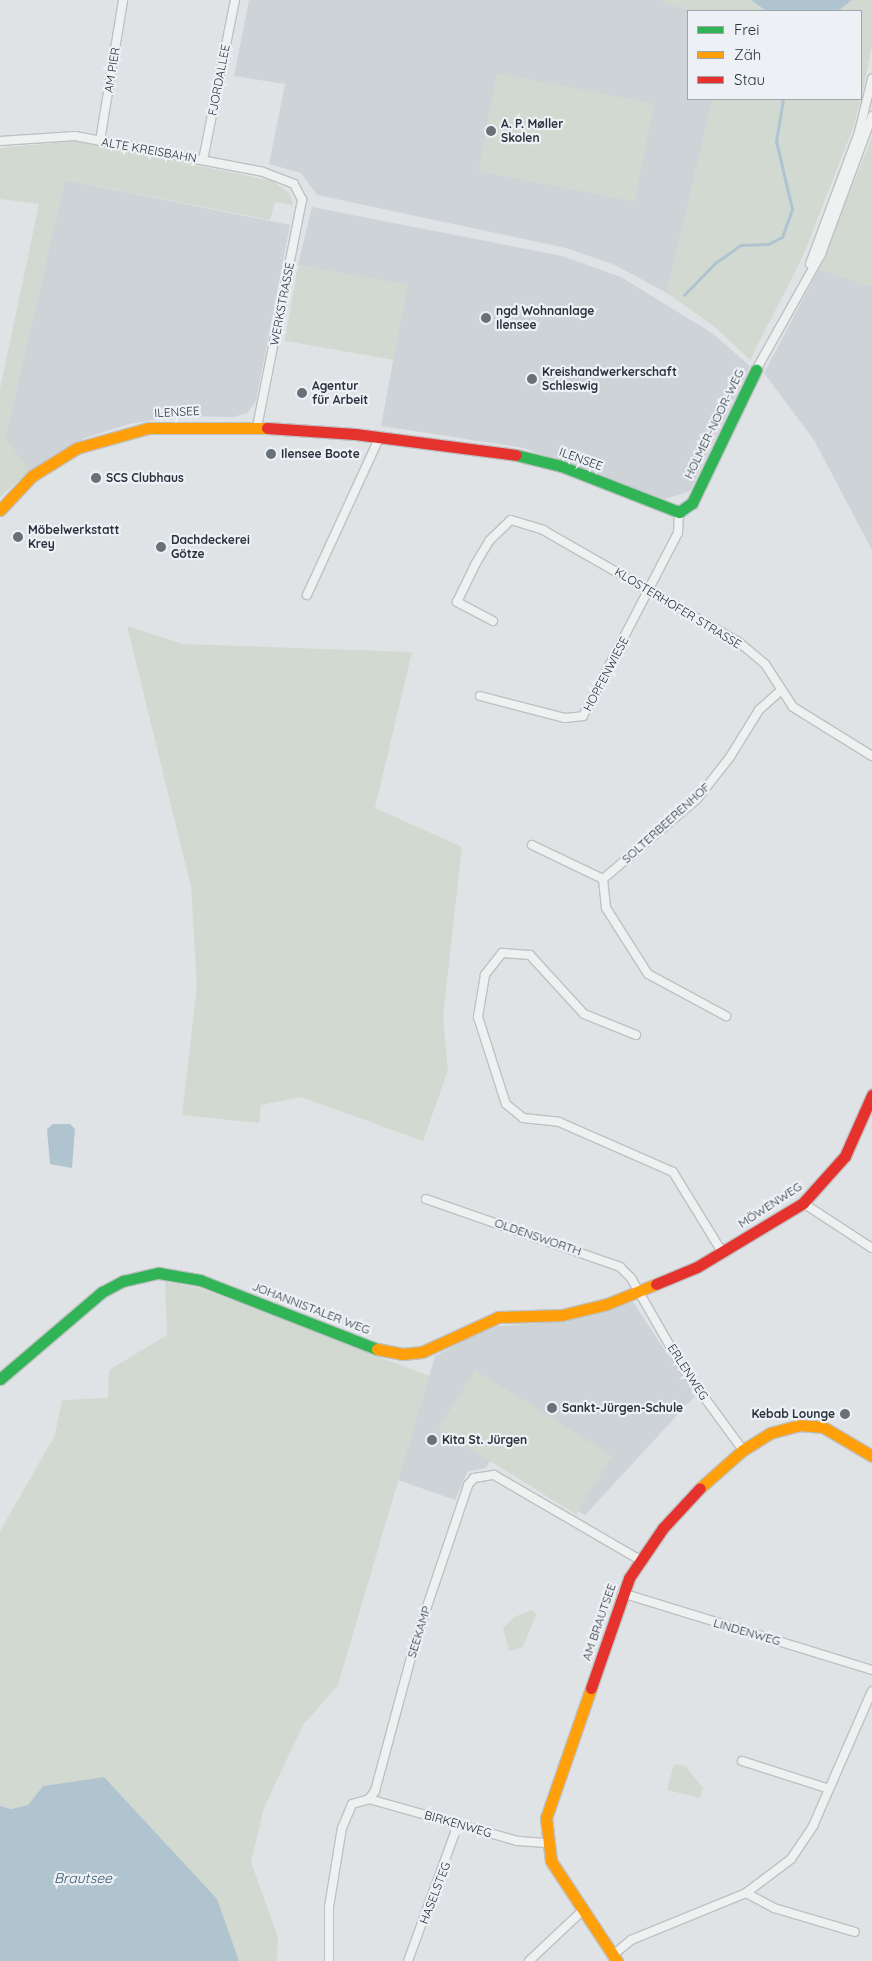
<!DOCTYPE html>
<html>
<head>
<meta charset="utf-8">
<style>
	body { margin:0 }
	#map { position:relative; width:872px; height:1961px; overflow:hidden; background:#e0e3e5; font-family:Quicksand,sans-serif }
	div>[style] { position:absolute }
	.built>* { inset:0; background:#ced3d8 }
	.green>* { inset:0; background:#d2d9d0; transform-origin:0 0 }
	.water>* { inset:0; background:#afc4cf }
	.stream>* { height:3px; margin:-1.5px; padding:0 1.5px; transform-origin:1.5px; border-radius:1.5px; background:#afc4cf }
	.roads { filter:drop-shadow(1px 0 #bec1c3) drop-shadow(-1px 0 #bec1c3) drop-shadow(0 1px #bec1c3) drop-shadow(0 -1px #bec1c3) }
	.street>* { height:8px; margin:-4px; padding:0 4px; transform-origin:4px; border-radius:4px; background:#eff1f1 }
	.fast>* { height:11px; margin:-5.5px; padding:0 5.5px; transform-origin:5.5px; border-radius:5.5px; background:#30b455 }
	.slow>* { height:11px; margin:-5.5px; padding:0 5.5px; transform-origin:5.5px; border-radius:5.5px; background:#ff9f0a }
	.jam>* { height:11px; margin:-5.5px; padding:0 5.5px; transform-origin:5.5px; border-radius:5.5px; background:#e5322d }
	.dots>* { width:14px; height:14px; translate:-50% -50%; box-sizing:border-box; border:2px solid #edf1f5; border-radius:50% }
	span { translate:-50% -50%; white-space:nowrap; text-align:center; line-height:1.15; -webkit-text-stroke:4.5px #edf1f5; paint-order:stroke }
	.street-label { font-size:12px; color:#28323d }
	.poi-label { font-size:12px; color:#28323d; font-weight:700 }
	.left { translate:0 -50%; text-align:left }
	.right { translate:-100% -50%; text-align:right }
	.water-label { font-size:14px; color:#34576f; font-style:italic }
	.legend { position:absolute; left:687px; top:10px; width:175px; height:90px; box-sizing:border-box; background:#edf1f5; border:1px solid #9ea5ab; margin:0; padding:6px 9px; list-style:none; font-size:15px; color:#28323d }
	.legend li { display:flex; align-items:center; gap:10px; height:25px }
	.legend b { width:25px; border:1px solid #9ea5ab }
</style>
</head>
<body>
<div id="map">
	<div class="built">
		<i style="clip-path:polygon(249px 0,660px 0,689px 11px,688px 99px,713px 99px,667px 293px,615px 265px,566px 248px,317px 195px,301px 173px,269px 164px,285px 84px,234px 76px)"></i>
		<i style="clip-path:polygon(65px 180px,290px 225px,256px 401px,247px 413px,233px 417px,178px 416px,129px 424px,85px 438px,29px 471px,5px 438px)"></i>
		<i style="clip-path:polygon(312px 207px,562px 256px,621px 277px,712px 333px,750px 366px,690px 491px,665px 499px,524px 448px,381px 426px,407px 286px,298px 265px)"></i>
		<i style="clip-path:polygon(819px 269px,872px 287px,872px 550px,814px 440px,764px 373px)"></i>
		<i style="clip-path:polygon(633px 1302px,695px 1396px,585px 1515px,490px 1461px,486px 1468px,468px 1471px,455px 1500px,398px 1480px,435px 1356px,489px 1327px,562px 1321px)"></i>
	</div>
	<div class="green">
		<i style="clip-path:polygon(660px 0,751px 0,766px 11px,689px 11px)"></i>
		<i style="clip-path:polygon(852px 0,872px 0,872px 44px,862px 95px,853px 128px,803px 256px,750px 360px,715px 327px,667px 293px,713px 99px,861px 99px,861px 11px,838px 11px)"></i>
		<i style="left:497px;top:73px;width:160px;height:100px;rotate:11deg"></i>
		<i style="clip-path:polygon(872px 137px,872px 287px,819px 269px)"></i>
		<i style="clip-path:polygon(75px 141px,273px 181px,290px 194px,293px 205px,275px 202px,270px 220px,65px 180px,5px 437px,29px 471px,0 497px,0 389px,39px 204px,0 199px,0 148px)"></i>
		<i style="left:298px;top:265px;width:111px;height:77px;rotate:10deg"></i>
		<i style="clip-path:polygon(127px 626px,183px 644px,412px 652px,375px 808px,462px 847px,443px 1017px,448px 1070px,423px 1141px,301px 1097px,261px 1105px,259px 1123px,182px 1115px,197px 986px,191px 887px)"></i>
		<i style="clip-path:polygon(165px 1282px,199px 1288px,429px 1376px,338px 1685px,303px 1725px,264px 1808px,251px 1862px,278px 1937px,277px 1961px,239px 1961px,104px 1777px,43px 1786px,28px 1805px,11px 1809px,0 1806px,0 1531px,55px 1435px,62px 1400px,108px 1398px,109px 1370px,167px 1335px)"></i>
		<i style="left:475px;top:1370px;width:162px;height:69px;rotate:32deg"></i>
		<i style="clip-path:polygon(532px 1610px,536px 1615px,523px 1647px,509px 1651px,503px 1628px,514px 1617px)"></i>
		<i style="clip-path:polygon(674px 1764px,685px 1766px,703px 1788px,700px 1798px,667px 1790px)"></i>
	</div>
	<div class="water">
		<i style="clip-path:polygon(751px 0,852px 0,838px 11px,766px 11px)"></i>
		<i style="clip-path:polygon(53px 1124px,70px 1124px,75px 1129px,72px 1168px,50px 1164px,47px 1129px)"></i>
		<i style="clip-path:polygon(104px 1777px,217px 1899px,239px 1961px,0 1961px,0 1806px,11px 1809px,28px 1805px,43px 1786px)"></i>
	</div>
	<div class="stream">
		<i style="left:684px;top:295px;width:45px;rotate:-45.9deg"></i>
		<i style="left:715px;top:263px;width:32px;rotate:-35deg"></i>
		<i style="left:741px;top:245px;width:27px;rotate:-2deg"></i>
		<i style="left:768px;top:244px;width:16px;rotate:-27deg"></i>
		<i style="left:782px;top:237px;width:30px;rotate:-70deg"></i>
		<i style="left:792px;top:209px;width:70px;rotate:-103.2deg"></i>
		<i style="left:776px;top:141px;width:43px;rotate:-80.5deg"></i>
	</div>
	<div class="roads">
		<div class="street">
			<i style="left:0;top:141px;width:75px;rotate:-3.8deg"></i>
			<i style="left:75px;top:136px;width:191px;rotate:10.8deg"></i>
			<i style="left:263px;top:172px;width:33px;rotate:21deg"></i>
			<i style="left:294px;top:184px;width:18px;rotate:63deg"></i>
			<i style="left:302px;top:200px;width:231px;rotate:101.2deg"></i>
			<i style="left:100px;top:141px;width:143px;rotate:-80.7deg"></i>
			<i style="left:203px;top:160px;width:163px;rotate:-78.7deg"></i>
			<i style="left:810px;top:264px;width:141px;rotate:-69.6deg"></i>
			<i style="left:859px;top:132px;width:55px;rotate:-76.2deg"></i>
			<i style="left:756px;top:370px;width:133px;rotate:-60.7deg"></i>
			<i style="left:821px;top:254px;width:147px;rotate:-69.7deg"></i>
			<i style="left:307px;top:595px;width:175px;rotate:-65.3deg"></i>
			<i style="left:493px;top:621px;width:41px;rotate:-152.2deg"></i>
			<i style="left:457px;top:602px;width:43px;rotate:-64deg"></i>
			<i style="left:476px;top:563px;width:26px;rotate:-59deg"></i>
			<i style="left:489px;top:541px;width:30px;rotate:-44deg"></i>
			<i style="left:511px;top:520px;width:34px;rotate:17deg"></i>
			<i style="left:543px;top:530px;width:227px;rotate:29.8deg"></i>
			<i style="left:740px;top:643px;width:33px;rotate:40deg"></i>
			<i style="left:765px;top:664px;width:51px;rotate:56.9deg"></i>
			<i style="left:793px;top:707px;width:93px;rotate:31.8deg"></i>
			<i style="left:480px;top:696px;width:88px;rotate:14.5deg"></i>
			<i style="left:565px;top:718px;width:18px;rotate:-6deg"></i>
			<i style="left:583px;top:716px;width:206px;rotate:-62.6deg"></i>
			<i style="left:678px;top:533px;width:21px;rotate:-87deg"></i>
			<i style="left:532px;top:845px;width:79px;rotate:25.6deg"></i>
			<i style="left:603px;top:879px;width:123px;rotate:-40.4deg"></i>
			<i style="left:697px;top:799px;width:53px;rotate:-51.8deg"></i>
			<i style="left:730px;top:757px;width:55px;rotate:-58.3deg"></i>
			<i style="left:759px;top:710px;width:27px;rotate:-42deg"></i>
			<i style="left:603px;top:879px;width:29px;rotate:84deg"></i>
			<i style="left:606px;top:908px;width:78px;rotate:57.5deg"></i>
			<i style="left:648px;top:974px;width:89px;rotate:28.3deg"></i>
			<i style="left:636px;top:1035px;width:56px;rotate:-158deg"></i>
			<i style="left:584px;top:1014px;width:80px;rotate:-132.5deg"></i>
			<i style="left:530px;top:955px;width:28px;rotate:-176deg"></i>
			<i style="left:502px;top:953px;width:28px;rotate:128deg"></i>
			<i style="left:485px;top:975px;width:43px;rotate:99.5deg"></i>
			<i style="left:478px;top:1017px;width:91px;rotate:72.2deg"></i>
			<i style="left:506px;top:1104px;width:22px;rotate:39deg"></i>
			<i style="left:523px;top:1118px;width:36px;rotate:6deg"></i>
			<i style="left:559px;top:1122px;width:124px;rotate:23.7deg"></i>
			<i style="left:673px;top:1172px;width:94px;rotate:58.5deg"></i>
			<i style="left:426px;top:1199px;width:206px;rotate:19.3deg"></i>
			<i style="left:620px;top:1267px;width:16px;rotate:45deg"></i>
			<i style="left:631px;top:1278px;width:103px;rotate:60.2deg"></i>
			<i style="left:682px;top:1367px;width:103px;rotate:53.7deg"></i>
			<i style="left:803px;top:1203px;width:82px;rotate:33.1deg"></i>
			<i style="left:622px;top:1593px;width:262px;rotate:17.1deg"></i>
			<i style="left:742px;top:1761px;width:91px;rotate:17.8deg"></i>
			<i style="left:369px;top:1799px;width:154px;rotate:15.8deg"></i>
			<i style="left:517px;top:1841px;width:30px;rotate:4deg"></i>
			<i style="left:746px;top:1893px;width:32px;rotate:28deg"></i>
			<i style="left:774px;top:1908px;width:84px;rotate:16.5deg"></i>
			<i style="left:612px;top:1956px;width:25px;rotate:-40deg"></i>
			<i style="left:631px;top:1940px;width:124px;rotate:-22.2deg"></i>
			<i style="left:746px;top:1893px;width:56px;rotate:-37.1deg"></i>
			<i style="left:791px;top:1859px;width:40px;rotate:-56deg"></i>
			<i style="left:813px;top:1826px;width:147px;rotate:-66.4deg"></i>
			<i style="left:329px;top:1961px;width:54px;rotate:-90deg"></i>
			<i style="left:329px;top:1907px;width:80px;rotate:-80.7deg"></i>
			<i style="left:342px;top:1828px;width:26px;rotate:-67deg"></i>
			<i style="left:352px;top:1804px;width:18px;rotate:-16deg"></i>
			<i style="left:369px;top:1799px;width:10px;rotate:-53deg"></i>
			<i style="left:375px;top:1791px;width:157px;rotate:-74.9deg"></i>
			<i style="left:416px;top:1639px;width:163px;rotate:-71.3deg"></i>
			<i style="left:468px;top:1485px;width:9px;rotate:-49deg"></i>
			<i style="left:474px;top:1478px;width:20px;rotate:-9deg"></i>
			<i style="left:494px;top:1475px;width:169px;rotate:30.2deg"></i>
			<i style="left:408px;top:1961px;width:146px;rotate:-69.9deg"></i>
			<i style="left:529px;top:1961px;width:71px;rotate:-43.3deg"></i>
		</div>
		<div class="fast">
			<i style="left:516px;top:455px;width:46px;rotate:13.7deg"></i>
			<i style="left:561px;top:466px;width:127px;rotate:21.3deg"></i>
			<i style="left:679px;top:512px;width:16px;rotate:-35deg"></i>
			<i style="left:692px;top:503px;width:148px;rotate:-64.3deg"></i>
			<i style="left:0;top:1379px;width:134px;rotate:-40.5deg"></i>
			<i style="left:102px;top:1292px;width:24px;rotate:-28deg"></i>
			<i style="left:123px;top:1281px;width:37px;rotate:-13deg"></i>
			<i style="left:159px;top:1273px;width:42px;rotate:9.7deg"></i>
			<i style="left:200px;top:1280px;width:190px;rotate:21.3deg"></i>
		</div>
		<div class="slow">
			<i style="left:0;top:510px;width:47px;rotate:-46.7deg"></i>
			<i style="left:32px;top:476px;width:53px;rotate:-31.9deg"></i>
			<i style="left:77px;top:448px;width:74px;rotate:-15.7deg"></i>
			<i style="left:148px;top:428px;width:119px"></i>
			<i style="left:377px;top:1349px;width:25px;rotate:11deg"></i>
			<i style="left:402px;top:1354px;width:20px;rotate:-6deg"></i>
			<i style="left:422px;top:1352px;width:84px;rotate:-24.7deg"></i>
			<i style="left:498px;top:1317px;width:64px;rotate:-1.8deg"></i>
			<i style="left:562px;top:1315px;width:46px;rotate:-13.7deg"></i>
			<i style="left:607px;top:1304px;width:53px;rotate:-22.2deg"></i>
			<i style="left:700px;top:1488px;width:57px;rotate:-41.5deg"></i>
			<i style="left:743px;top:1450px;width:32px;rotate:-32deg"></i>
			<i style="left:770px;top:1433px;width:30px;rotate:-15deg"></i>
			<i style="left:799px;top:1425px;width:24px;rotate:5deg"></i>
			<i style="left:823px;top:1427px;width:57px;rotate:30.6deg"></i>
			<i style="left:591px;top:1688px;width:138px;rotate:109.1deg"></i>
			<i style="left:546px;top:1818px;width:43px;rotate:83.4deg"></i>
			<i style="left:551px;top:1861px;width:120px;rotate:56.6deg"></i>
		</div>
		<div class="jam">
			<i style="left:267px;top:428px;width:88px;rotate:3.9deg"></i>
			<i style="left:355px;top:434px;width:162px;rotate:7.4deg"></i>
			<i style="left:656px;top:1284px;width:44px;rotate:-22.5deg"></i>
			<i style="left:697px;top:1267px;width:124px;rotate:-31.1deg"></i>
			<i style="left:803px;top:1203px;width:63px;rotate:-48.2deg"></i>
			<i style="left:845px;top:1156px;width:67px;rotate:-66.1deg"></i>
			<i style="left:591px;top:1688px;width:116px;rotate:-70.9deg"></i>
			<i style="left:629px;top:1578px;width:60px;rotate:-55.8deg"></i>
			<i style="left:663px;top:1528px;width:54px;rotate:-47.2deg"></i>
		</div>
	</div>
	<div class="dots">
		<i style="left:491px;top:131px;background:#687078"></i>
		<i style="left:486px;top:318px;background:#687078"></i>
		<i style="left:532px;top:379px;background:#687078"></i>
		<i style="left:302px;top:393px;background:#687078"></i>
		<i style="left:271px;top:454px;background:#687078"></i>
		<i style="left:96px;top:478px;background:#687078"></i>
		<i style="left:18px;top:537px;background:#687078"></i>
		<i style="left:161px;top:547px;background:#687078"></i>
		<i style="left:552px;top:1408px;background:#687078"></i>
		<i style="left:845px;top:1414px;background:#687078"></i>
		<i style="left:432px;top:1440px;background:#687078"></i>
	</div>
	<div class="street-label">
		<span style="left:112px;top:70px;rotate:-81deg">AM PIER</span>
		<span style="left:219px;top:80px;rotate:-79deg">FJORDALLEE</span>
		<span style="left:149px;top:150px;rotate:10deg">ALTE KREISBAHN</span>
		<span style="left:282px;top:304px;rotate:-79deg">WERKSTRASSE</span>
		<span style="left:177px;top:412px;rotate:-3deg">ILENSEE</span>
		<span style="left:714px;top:424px;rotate:-64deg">HOLMER-NOOR-WEG</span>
		<span style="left:581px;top:459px;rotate:20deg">ILENSEE</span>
		<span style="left:678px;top:608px;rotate:31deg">KLOSTERHOFER STRASSE</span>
		<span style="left:606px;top:674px;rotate:-62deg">HOPFENWIESE</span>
		<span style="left:666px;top:823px;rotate:-42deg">SOLTERBEERENHOF</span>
		<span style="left:770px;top:1205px;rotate:-33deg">MÖWENWEG</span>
		<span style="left:538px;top:1237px;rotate:19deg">OLDENSWORTH</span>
		<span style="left:311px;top:1308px;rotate:21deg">JOHANNISTALER WEG</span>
		<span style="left:688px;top:1372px;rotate:57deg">ERLENWEG</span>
		<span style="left:599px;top:1622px;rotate:-71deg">AM BRAUTSEE</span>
		<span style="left:419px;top:1632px;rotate:-73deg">SEEKAMP</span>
		<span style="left:747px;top:1632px;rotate:16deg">LINDENWEG</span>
		<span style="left:458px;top:1824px;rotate:16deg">BIRKENWEG</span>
		<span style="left:435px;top:1893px;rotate:-69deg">HASELSTEG</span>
	</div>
	<div class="poi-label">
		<span class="left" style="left:501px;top:131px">A. P. Møller<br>Skolen</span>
		<span class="left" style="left:496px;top:318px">ngd Wohnanlage<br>Ilensee</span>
		<span class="left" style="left:542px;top:379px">Kreishandwerkerschaft<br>Schleswig</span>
		<span class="left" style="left:312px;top:393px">Agentur<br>für Arbeit</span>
		<span class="left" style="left:281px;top:454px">Ilensee Boote</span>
		<span class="left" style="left:106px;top:478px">SCS Clubhaus</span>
		<span class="left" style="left:28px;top:537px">Möbelwerkstatt<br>Krey</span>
		<span class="left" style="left:171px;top:547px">Dachdeckerei<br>Götze</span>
		<span class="left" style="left:562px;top:1408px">Sankt-Jürgen-Schule</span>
		<span class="right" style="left:835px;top:1414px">Kebab Lounge</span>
		<span class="left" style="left:442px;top:1440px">Kita St. Jürgen</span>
	</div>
	<div class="water-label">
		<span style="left:83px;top:1878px">Brautsee</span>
	</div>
	<ul class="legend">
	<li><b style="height:6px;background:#30b455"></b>Frei</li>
	<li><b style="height:6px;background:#ff9f0a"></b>Zäh</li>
	<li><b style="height:6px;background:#e5322d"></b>Stau</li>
	</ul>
</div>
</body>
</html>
